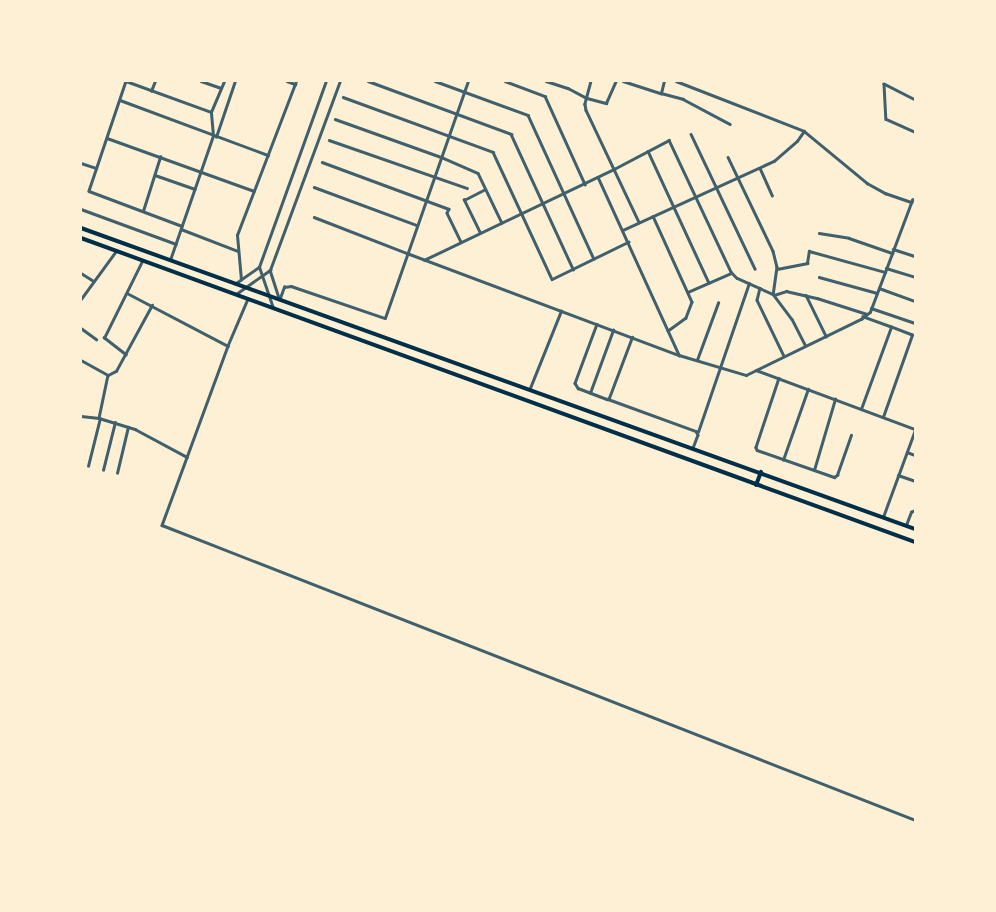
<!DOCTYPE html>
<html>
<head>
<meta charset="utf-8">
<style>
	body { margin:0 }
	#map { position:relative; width:996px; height:912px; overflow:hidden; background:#fdf0d5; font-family:Rubik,sans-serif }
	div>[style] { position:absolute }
	.minor>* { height:2.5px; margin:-1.25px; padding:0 1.25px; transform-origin:1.25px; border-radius:1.25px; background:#3f606c }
	.tertiary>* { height:2.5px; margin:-1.25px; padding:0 1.25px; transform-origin:1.25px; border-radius:1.25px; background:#3f606c }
	.primary>* { height:4px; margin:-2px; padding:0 2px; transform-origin:2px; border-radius:2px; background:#003049 }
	span { translate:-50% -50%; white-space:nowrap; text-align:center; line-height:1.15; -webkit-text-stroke:4px #fdf0d5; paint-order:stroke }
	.frame { position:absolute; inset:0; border:82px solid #fdf0d5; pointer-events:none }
</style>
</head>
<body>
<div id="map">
	<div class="minor">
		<i style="left:126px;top:81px;width:116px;rotate:108.6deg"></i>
		<i style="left:89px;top:191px;width:99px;rotate:20.6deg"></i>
		<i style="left:126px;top:81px;width:90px;rotate:20deg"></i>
		<i style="left:201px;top:81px;width:21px;rotate:19deg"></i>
		<i style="left:287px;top:81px;width:9px;rotate:21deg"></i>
		<i style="left:368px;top:81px;width:153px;rotate:20.3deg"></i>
		<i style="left:511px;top:134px;width:149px;rotate:65.3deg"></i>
		<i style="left:435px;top:81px;width:99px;rotate:20.1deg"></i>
		<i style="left:528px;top:115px;width:158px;rotate:65.4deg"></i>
		<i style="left:505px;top:81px;width:43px;rotate:20.6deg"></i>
		<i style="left:545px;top:96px;width:97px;rotate:65.6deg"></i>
		<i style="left:546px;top:81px;width:23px;rotate:18deg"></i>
		<i style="left:568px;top:88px;width:21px;rotate:28deg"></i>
		<i style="left:587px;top:98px;width:20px;rotate:15deg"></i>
		<i style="left:606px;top:103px;width:24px;rotate:-66deg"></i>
		<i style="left:591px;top:81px;width:24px;rotate:105deg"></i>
		<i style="left:585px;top:104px;width:6px;rotate:81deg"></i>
		<i style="left:586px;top:110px;width:124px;rotate:64.7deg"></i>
		<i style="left:623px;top:81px;width:40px;rotate:18deg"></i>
		<i style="left:661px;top:93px;width:12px;rotate:-76deg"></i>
		<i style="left:676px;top:81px;width:137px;rotate:21.3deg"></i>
		<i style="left:804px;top:131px;width:82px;rotate:39.5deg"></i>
		<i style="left:867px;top:183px;width:21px;rotate:29deg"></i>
		<i style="left:885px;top:193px;width:28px;rotate:19deg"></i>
		<i style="left:151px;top:91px;width:11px;rotate:-68deg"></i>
		<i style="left:661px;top:93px;width:23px;rotate:15deg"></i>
		<i style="left:683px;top:99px;width:53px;rotate:28deg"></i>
		<i style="left:343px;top:97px;width:160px;rotate:20.1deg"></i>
		<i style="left:493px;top:152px;width:140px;rotate:65.1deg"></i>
		<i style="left:552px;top:279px;width:85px;rotate:-26deg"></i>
		<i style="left:120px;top:100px;width:158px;rotate:20.4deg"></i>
		<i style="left:915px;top:100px;width:35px;rotate:-153deg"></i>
		<i style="left:884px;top:84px;width:35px;rotate:87deg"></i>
		<i style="left:886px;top:119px;width:32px;rotate:24deg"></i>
		<i style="left:335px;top:119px;width:113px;rotate:19.7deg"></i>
		<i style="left:441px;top:157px;width:40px;rotate:23.4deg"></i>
		<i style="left:478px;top:173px;width:55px;rotate:64.4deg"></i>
		<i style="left:691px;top:134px;width:149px;rotate:64.6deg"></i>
		<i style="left:216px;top:137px;width:59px;rotate:-71.3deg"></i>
		<i style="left:107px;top:138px;width:156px;rotate:19.8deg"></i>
		<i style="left:329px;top:140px;width:146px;rotate:19.2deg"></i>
		<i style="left:648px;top:151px;width:145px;rotate:65.2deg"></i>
		<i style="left:728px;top:157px;width:104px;rotate:64.4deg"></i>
		<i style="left:773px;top:251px;width:16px;rotate:76deg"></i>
		<i style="left:777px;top:267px;width:27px;rotate:98deg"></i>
		<i style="left:773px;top:294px;width:31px;rotate:53deg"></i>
		<i style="left:792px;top:319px;width:29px;rotate:63deg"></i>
		<i style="left:322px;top:162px;width:135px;rotate:20.3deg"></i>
		<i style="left:449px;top:209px;width:4px;rotate:117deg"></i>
		<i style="left:447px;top:213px;width:32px;rotate:64deg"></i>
		<i style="left:81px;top:163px;width:16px;rotate:18deg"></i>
		<i style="left:760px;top:168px;width:30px;rotate:66deg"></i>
		<i style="left:155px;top:175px;width:42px;rotate:19.3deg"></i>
		<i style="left:598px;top:177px;width:196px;rotate:65.5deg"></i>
		<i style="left:314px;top:187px;width:110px;rotate:20.3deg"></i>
		<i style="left:81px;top:209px;width:101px;rotate:20.2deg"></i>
		<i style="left:143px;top:211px;width:57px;rotate:-72.5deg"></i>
		<i style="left:653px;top:216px;width:94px;rotate:65.6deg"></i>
		<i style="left:692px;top:302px;width:17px;rotate:111deg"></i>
		<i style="left:686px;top:318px;width:22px;rotate:144deg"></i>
		<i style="left:314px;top:217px;width:100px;rotate:21.2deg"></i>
		<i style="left:181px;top:229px;width:61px;rotate:21.1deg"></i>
		<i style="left:623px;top:230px;width:166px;rotate:-24.6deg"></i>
		<i style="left:774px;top:161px;width:30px;rotate:-41deg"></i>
		<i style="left:797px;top:141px;width:12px;rotate:-55deg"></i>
		<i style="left:480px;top:233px;width:37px;rotate:-116deg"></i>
		<i style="left:464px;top:200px;width:22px;rotate:-27deg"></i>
		<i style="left:819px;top:233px;width:30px;rotate:9deg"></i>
		<i style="left:849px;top:238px;width:46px;rotate:19.2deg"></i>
		<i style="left:893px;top:249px;width:23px;rotate:18deg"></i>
		<i style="left:170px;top:260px;width:131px;rotate:-70.9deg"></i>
		<i style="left:213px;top:136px;width:24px;rotate:-95deg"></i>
		<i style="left:211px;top:112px;width:34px;rotate:-67deg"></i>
		<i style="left:424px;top:260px;width:211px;rotate:-25.6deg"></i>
		<i style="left:614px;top:169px;width:62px;rotate:-27.8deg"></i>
		<i style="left:669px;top:140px;width:146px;rotate:64.8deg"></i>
		<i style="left:731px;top:272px;width:8px;rotate:45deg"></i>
		<i style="left:737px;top:278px;width:39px;rotate:24deg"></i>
		<i style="left:886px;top:268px;width:30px;rotate:17deg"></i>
		<i style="left:777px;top:269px;width:31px;rotate:-11deg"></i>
		<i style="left:807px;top:263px;width:12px;rotate:-81deg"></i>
		<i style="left:809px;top:251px;width:79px;rotate:15.4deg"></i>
		<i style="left:81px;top:273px;width:15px;rotate:32deg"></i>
		<i style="left:819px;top:277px;width:60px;rotate:15.4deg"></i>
		<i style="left:241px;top:280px;width:45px;rotate:-95.1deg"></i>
		<i style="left:237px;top:235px;width:165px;rotate:-69deg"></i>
		<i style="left:760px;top:288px;width:12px;rotate:104deg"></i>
		<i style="left:757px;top:300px;width:62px;rotate:64.3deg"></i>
		<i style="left:879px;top:288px;width:38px;rotate:20deg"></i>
		<i style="left:688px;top:292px;width:47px;rotate:-23.8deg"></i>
		<i style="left:127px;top:293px;width:114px;rotate:27.7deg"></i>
		<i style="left:774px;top:295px;width:13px;rotate:-18deg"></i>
		<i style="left:786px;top:291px;width:32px;rotate:13deg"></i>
		<i style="left:817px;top:298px;width:52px;rotate:17.7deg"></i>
		<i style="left:806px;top:295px;width:46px;rotate:64deg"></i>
		<i style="left:81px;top:299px;width:59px;rotate:-53.9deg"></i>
		<i style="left:871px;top:308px;width:46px;rotate:18.8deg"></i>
		<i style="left:597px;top:324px;width:63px;rotate:110.4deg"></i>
		<i style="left:575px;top:383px;width:6px;rotate:59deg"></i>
		<i style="left:578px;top:388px;width:31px;rotate:21deg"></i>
		<i style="left:607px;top:399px;width:2px;rotate:-27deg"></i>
		<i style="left:609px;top:398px;width:65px;rotate:-69.3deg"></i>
		<i style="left:81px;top:328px;width:19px;rotate:36deg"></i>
		<i style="left:126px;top:355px;width:28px;rotate:-142deg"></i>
		<i style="left:104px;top:338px;width:86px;rotate:-63.7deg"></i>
		<i style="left:81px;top:360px;width:31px;rotate:29deg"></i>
		<i style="left:108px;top:375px;width:44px;rotate:101.8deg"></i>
		<i style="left:697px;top:360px;width:61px;rotate:-69.8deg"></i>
		<i style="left:108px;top:375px;width:9px;rotate:-27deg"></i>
		<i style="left:116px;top:371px;width:75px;rotate:-61.4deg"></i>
		<i style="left:779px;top:378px;width:73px;rotate:108.4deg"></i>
		<i style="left:756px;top:447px;width:3px;rotate:72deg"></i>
		<i style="left:757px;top:450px;width:82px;rotate:19.3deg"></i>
		<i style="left:834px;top:477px;width:4px;rotate:-34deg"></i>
		<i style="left:837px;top:475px;width:42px;rotate:-70.7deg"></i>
		<i style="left:530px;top:388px;width:83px;rotate:-68.1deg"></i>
		<i style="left:590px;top:393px;width:67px;rotate:-69.9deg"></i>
		<i style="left:608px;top:399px;width:94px;rotate:20deg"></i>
		<i style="left:696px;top:431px;width:4px;rotate:63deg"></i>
		<i style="left:698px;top:435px;width:14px;rotate:111deg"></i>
		<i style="left:861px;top:409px;width:87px;rotate:-69.9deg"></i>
		<i style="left:891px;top:327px;width:30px;rotate:-160deg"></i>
		<i style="left:81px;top:416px;width:18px;rotate:6deg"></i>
		<i style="left:99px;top:418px;width:38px;rotate:17deg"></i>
		<i style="left:135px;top:429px;width:59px;rotate:28.3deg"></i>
		<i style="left:883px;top:417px;width:87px;rotate:-70.5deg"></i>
		<i style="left:912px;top:335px;width:22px;rotate:-159deg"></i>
		<i style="left:698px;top:432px;width:157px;rotate:-71.1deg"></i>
		<i style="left:907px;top:452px;width:9px;rotate:21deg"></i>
		<i style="left:783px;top:460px;width:75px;rotate:-70.6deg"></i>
		<i style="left:88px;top:466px;width:49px;rotate:-76deg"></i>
		<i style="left:103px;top:470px;width:49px;rotate:-76deg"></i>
		<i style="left:814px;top:470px;width:74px;rotate:-73.5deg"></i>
		<i style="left:117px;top:473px;width:47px;rotate:-76.6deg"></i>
		<i style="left:898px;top:475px;width:18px;rotate:19deg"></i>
		<i style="left:906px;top:525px;width:14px;rotate:-69deg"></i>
		<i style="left:911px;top:512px;width:4px;rotate:-27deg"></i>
	</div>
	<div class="tertiary">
		<i style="left:407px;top:253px;width:290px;rotate:20.6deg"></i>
		<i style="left:679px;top:355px;width:70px;rotate:16.6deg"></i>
		<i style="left:746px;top:375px;width:128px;rotate:-26deg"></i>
		<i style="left:861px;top:319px;width:11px;rotate:-38deg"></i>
		<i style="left:870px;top:312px;width:120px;rotate:-69.4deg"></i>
		<i style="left:912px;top:200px;width:3px;rotate:-18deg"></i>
		<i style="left:270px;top:270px;width:28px;rotate:72deg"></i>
		<i style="left:236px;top:283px;width:28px;rotate:-35deg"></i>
		<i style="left:236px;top:294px;width:42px;rotate:-35.2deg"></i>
		<i style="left:270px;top:270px;width:202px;rotate:-69.7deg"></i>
		<i style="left:280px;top:298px;width:12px;rotate:-70deg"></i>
		<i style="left:284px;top:287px;width:7px;rotate:-8deg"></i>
		<i style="left:291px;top:286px;width:99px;rotate:18.8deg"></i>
		<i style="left:385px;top:318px;width:251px;rotate:-70.7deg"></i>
		<i style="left:248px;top:299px;width:51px;rotate:113.1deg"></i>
		<i style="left:228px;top:346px;width:191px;rotate:110.2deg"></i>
		<i style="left:162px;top:525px;width:809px;rotate:21.39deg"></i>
		<i style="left:273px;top:308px;width:43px;rotate:-108.9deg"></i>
		<i style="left:259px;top:267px;width:198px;rotate:-70.2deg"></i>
		<i style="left:756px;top:370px;width:170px;rotate:20.4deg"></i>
		<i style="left:883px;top:517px;width:93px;rotate:-69.8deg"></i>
	</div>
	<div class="primary">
		<i style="left:81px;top:228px;width:887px;rotate:19.85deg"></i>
		<i style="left:81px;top:238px;width:888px;rotate:20.03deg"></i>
		<i style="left:756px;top:485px;width:14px;rotate:-69deg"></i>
	</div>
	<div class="frame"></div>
</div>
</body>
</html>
